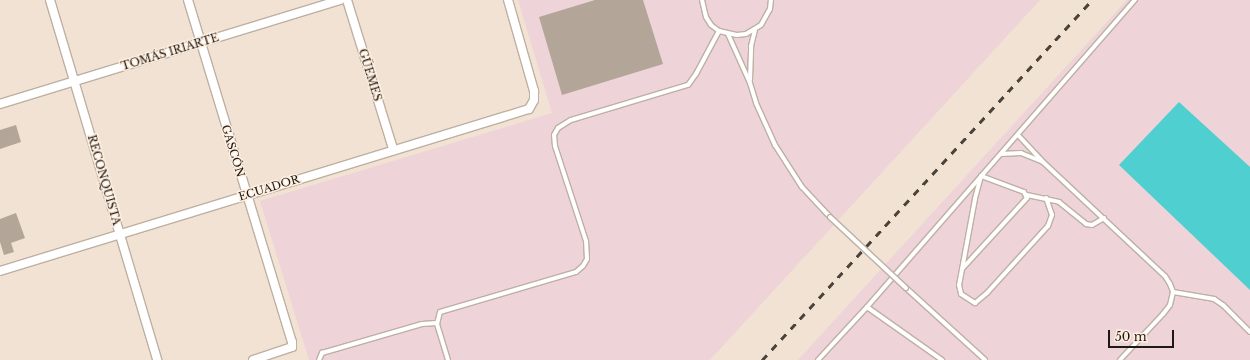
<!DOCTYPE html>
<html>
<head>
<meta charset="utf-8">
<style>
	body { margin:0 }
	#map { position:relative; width:1250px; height:360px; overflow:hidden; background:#f1e2d3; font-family:"Libre Baskerville",serif }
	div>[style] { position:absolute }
	.industrial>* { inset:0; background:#eed3d8 }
	.water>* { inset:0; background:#4fcfd0 }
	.building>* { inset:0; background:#b3a597 }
	.roads { filter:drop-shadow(1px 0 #beb0a2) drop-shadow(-1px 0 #beb0a2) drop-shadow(0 1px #beb0a2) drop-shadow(0 -1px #beb0a2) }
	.service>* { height:4px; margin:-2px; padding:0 2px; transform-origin:2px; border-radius:2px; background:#fff }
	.minor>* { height:8px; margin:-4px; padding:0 4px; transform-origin:4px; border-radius:4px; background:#fff }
	.rail>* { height:2.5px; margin-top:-1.25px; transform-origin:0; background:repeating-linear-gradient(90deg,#4a433b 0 7px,transparent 0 14px) }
	.bridges { filter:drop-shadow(1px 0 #beb0a2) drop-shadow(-1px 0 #beb0a2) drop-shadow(0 1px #beb0a2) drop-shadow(0 -1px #beb0a2) }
	.service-bridge>* { height:4px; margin:-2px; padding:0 2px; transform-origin:2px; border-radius:2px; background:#fff }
	span { translate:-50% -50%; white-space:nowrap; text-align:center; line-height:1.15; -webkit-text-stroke:3px #ffefe0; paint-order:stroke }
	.street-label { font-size:11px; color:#1e1914 }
	.scale { position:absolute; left:1108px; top:330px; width:66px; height:18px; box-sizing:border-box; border:2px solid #1e1914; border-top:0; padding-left:5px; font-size:12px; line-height:14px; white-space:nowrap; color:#1e1914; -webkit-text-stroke:3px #ffefe0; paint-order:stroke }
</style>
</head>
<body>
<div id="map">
	<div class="industrial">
		<i style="clip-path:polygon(518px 0,1040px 0,710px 360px,309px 360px,260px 201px,552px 113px)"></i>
		<i style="clip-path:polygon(1127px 0,1250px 0,1250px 360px,798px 360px)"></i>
	</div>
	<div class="water">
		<i style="clip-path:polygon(1179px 102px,1250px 167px,1250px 290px,1119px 165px)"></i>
	</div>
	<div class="building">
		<i style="clip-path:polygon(595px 0,643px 0,663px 64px,562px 95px,539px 17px)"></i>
		<i style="clip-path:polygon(16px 125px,21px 142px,0 149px,0 130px)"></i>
		<i style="clip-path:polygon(16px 213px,25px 238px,11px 243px,14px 252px,4px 255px,0 242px,0 219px)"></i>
	</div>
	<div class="roads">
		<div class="service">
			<i style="left:702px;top:0;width:17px;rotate:77deg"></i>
			<i style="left:706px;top:17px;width:9px;rotate:58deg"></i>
			<i style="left:711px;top:25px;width:10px;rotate:37deg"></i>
			<i style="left:719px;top:31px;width:18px;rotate:13deg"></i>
			<i style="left:737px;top:35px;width:9px;rotate:-6deg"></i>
			<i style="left:746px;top:34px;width:17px;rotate:-31deg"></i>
			<i style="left:761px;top:25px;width:18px;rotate:-61deg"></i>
			<i style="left:770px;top:9px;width:9px;rotate:-84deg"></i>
			<i style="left:728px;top:34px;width:54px;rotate:65.8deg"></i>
			<i style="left:750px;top:83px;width:21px;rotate:73deg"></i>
			<i style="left:756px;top:103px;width:46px;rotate:65.7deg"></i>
			<i style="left:775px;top:145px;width:50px;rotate:57.3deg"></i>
			<i style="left:802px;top:187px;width:41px;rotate:47deg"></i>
			<i style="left:750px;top:80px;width:34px;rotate:-88deg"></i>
			<i style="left:751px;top:46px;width:16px;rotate:-76deg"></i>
			<i style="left:1018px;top:135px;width:37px;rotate:47deg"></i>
			<i style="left:1043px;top:162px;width:167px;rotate:43.1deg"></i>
			<i style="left:1165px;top:276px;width:9px;rotate:58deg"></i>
			<i style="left:1170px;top:284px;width:9px;rotate:69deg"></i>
			<i style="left:1173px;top:292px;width:13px;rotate:103deg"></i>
			<i style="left:1170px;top:305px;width:11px;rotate:128deg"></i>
			<i style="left:1163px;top:314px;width:63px;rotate:133.1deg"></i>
			<i style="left:1001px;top:154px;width:20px;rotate:-3deg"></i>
			<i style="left:1021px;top:153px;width:22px;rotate:22deg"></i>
			<i style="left:1027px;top:195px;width:33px;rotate:12deg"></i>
			<i style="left:1059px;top:202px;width:35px;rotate:39deg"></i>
			<i style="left:1086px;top:224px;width:6px;rotate:9deg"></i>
			<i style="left:1092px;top:225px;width:14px;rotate:-30deg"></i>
			<i style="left:962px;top:269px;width:96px;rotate:-47.5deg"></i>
			<i style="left:1027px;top:198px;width:7px;rotate:-117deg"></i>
			<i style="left:1024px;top:192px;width:46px;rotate:-159.6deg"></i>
			<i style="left:981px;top:176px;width:24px;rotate:105deg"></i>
			<i style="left:975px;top:199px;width:87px;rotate:100.5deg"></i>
			<i style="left:959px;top:285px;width:9px;rotate:77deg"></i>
			<i style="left:961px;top:294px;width:17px;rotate:33deg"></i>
			<i style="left:975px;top:303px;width:16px;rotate:-40deg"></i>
			<i style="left:987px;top:293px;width:91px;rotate:-47.7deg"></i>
			<i style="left:1048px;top:226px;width:12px;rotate:-70deg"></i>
			<i style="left:1052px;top:215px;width:18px;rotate:-109deg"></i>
			<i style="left:906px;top:288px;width:107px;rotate:42.3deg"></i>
			<i style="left:1173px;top:292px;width:42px;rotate:9.7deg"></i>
			<i style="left:1214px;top:299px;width:11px;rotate:34deg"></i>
			<i style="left:1223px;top:305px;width:38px;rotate:45deg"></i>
			<i style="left:867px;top:307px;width:92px;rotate:35.2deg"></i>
			<i style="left:319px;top:360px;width:8px;rotate:-67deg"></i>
			<i style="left:322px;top:353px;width:104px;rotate:-16.2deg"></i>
			<i style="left:422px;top:324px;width:15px;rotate:-4deg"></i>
			<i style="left:448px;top:360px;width:38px;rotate:-107deg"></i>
			<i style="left:437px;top:324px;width:12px;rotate:-76deg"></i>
			<i style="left:440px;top:312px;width:142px;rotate:-16.4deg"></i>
			<i style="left:576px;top:272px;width:9px;rotate:-41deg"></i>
			<i style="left:583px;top:266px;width:8px;rotate:-60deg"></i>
			<i style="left:587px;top:259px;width:18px;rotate:-93deg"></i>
			<i style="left:586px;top:241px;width:100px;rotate:-108.1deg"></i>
			<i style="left:555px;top:146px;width:11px;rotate:-95deg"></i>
			<i style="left:554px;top:135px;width:8px;rotate:-60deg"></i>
			<i style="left:558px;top:128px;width:15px;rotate:-32deg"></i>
			<i style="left:571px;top:120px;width:122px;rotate:-16.7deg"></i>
			<i style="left:688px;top:85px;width:14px;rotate:-54deg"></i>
			<i style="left:696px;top:74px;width:49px;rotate:-61.9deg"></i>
			<i style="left:818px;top:360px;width:72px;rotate:-47.2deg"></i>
			<i style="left:867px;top:307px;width:408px;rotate:-48.9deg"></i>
		</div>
		<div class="minor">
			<i style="left:50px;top:0;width:376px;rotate:73.4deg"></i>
			<i style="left:188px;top:0;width:357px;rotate:73.1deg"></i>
			<i style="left:292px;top:342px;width:5px;rotate:90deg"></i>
			<i style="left:292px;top:347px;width:41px;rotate:161.6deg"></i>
			<i style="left:347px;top:0;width:156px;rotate:72.8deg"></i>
			<i style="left:0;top:104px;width:356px;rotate:-17deg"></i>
			<i style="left:0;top:271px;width:553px;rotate:-17.03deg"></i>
			<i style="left:529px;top:109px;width:10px;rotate:-61deg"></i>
			<i style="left:534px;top:100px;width:9px;rotate:-90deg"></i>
			<i style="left:534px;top:91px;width:95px;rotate:-105.9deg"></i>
		</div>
	</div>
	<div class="rail">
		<i style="left:762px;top:360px;width:488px;rotate:-47.5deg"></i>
	</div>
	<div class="bridges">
		<div class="service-bridge">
			<i style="left:830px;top:217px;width:104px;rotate:43.1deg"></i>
		</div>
	</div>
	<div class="street-label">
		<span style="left:170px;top:52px;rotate:-17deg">TOMÁS IRIARTE</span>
		<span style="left:370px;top:75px;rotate:73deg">GÜEMES</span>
		<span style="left:233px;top:151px;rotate:73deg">GASCÓN</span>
		<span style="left:104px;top:180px;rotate:74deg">RECONQUISTA</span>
		<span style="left:269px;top:188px;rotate:-17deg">ECUADOR</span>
	</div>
	<div class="scale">50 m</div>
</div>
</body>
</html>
